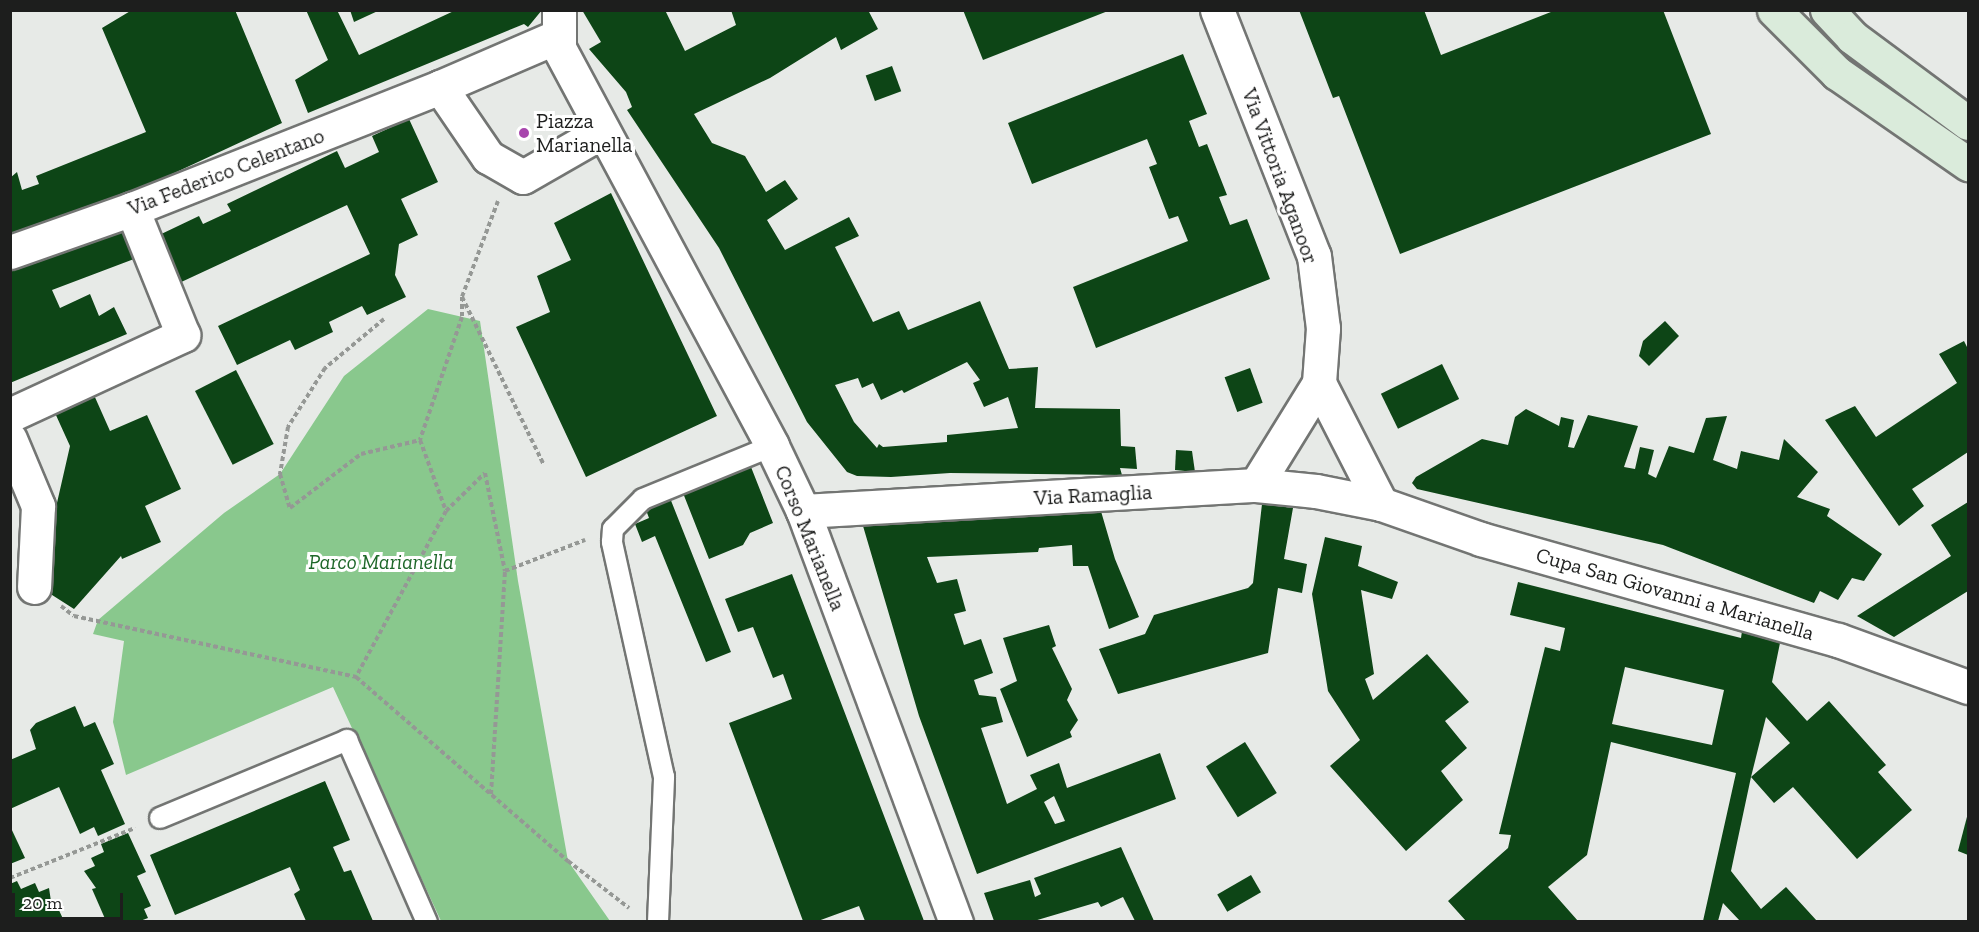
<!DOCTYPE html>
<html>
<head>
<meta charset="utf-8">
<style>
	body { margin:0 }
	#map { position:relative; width:1979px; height:932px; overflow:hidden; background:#e7eae7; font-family:"Zilla Slab",serif }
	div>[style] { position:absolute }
	.green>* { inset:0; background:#89c88d }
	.building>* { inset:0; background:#0d4516; transform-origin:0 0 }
	.path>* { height:4px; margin-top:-2px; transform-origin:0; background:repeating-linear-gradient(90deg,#959895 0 4.5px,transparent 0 7.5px) }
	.roads { filter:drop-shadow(2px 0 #737573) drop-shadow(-2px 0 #737573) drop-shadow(0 2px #737573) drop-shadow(0 -2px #737573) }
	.lane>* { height:20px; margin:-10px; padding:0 10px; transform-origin:10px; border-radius:10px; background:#fff }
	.street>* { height:33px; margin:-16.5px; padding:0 16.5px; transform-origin:16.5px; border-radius:16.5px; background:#fff }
	.secondary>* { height:33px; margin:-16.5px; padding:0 16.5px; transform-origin:16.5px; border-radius:16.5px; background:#daebdb }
	.dots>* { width:16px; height:16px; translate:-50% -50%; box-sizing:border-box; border:3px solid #fff; border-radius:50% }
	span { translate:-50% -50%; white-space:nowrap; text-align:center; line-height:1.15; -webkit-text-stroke:6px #fff; paint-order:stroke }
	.poi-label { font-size:21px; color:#1d1e1d }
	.left { translate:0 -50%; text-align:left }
	.street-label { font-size:21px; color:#1d1e1d }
	.park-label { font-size:21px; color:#1f682a; font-style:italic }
	.frame { position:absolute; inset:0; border:12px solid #1d1e1d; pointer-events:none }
	.scale { position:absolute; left:12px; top:893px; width:111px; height:27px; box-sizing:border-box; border:3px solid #1d1e1d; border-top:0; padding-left:8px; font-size:18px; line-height:21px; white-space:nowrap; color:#1d1e1d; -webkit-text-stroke:4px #fff; paint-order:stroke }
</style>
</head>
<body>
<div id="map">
	<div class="green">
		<i style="clip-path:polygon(428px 309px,480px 321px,518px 581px,568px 861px,610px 921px,441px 921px,333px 687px,126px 775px,113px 722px,124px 641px,93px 634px,98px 620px,224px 513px,280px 474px,344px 376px)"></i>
	</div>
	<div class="building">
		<i style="clip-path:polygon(132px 10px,235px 10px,282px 123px,170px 175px,172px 181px,39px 229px,10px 233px,10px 178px,17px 172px,22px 190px,39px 184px,36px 176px,146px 132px,102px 28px)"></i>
		<i style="clip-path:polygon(306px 10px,337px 10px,359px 55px,456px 10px,542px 10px,528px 27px,524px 24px,308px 113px,295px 80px,328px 60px)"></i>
		<i style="clip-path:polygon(350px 10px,380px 10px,354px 22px)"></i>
		<i style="clip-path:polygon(evenodd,582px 10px,665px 10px,685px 51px,736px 25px,731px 10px,868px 10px,878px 29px,841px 50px,836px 37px,770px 78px,694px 114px,712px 143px,745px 156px,766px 192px,785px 180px,798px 199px,767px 220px,785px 250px,849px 217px,859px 236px,835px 247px,873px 322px,899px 311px,908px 330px,980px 301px,1009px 369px,1038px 367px,1035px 408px,1120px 409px,1121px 446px,1135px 447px,1137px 469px,1120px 468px,1122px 475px,950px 473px,891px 477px,857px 476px,847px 472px,807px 422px,719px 248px,627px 110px,632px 107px,626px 92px,589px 49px,601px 42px,582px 10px,967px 362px,980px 380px,973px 383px,984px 407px,1008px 397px,1018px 428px,947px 435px,947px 442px,883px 447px,879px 444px,877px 448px,854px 422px,835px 385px,858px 378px,862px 388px,873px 383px,881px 400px,902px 390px,904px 393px,967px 362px)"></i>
		<i style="clip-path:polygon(963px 10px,1108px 10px,1108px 11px,983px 60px)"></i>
		<i style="clip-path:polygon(1299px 10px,1424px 10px,1441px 55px,1556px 10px,1663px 10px,1711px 134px,1400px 254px,1339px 96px,1333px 98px)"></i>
		<i style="clip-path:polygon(1183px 54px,1207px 114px,1189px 121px,1199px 147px,1207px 144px,1227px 195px,1219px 197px,1230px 225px,1247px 219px,1270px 279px,1096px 348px,1073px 287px,1188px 241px,1178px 216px,1169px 219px,1149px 167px,1157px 164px,1147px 139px,1032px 184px,1008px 123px)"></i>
		<i style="left:892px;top:66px;width:27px;height:28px;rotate:70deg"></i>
		<i style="clip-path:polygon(409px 119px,438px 182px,401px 199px,418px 235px,399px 244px,395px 275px,406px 297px,367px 315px,362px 306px,329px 322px,333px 332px,295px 350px,290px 340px,237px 365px,218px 326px,370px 254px,347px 205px,177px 284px,155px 237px,199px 216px,203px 224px,231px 211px,227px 204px,337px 151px,345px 168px,379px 152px,372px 136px)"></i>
		<i style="clip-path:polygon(611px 193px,717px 416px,586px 477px,516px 327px,550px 312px,537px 276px,571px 260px,554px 223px)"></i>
		<i style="clip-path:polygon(121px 221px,134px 259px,52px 290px,60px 308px,90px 294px,99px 316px,114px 307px,127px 334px,10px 383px,10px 263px)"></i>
		<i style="clip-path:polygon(1665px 321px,1679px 336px,1649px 366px,1639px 356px,1643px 341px)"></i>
		<i style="clip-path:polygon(1964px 341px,1968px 349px,1968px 452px,1912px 489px,1924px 506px,1899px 526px,1825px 420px,1855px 406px,1876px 437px,1957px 383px,1939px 354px)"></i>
		<i style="left:1442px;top:364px;width:39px;height:68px;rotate:64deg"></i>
		<i style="left:1250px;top:368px;width:37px;height:27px;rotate:70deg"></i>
		<i style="left:236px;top:370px;width:83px;height:46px;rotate:63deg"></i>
		<i style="clip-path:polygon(94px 395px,110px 431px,147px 415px,181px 489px,145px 506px,161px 542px,122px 559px,121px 556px,74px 609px,38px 586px,70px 446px,55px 413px)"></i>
		<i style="clip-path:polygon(1526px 409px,1559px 426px,1561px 417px,1574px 420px,1568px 447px,1574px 448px,1588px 415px,1638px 426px,1624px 467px,1635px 469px,1640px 447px,1654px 450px,1648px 474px,1656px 478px,1669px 446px,1694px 453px,1706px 418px,1727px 416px,1713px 460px,1737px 469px,1741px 451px,1779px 460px,1784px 439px,1818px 472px,1797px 497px,1830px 509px,1827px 516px,1882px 554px,1864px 581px,1852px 578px,1838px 600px,1820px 591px,1814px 603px,1663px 545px,1417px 489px,1412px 483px,1416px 477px,1482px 439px,1508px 445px,1515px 417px)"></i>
		<i style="clip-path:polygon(1176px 450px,1192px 451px,1195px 472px,1175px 470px)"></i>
		<i style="clip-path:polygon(751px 467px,773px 523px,750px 533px,743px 545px,709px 559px,683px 493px)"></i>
		<i style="clip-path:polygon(670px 498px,731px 652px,706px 662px,655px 536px,642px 542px,635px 524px,649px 518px,646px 510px)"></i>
		<i style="clip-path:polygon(evenodd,1098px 501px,1115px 559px,1139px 617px,1109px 629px,1088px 566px,1073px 566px,1072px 545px,1039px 548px,1038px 552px,927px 557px,937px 583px,957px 579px,966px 611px,954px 614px,964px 645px,981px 639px,993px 673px,974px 680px,979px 695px,996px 697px,1003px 722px,981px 728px,1007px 804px,1037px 789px,1030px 775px,1059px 763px,1067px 788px,1160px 753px,1176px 799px,977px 874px,919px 716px,858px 509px,1098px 501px,1054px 796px,1065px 821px,1055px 824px,1044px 802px,1054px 796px)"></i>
		<i style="clip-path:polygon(1968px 502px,1968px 591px,1894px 637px,1857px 616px,1951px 556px,1931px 525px)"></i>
		<i style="clip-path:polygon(1262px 504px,1293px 508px,1284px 559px,1307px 564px,1302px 593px,1278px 588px,1268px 653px,1118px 694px,1099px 649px,1145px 634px,1154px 615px,1248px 588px,1253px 583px)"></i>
		<i style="clip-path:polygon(1325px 537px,1362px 546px,1358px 566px,1398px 582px,1392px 599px,1361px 590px,1374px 674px,1365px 679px,1373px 700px,1427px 654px,1469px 702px,1445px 721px,1467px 748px,1441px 771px,1463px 800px,1406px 851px,1330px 766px,1360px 740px,1328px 691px,1312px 594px)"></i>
		<i style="clip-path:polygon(792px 574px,924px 921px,865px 921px,859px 906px,818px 921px,803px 921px,729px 723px,792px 699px,783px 674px,773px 678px,753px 627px,738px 632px,725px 599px)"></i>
		<i style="clip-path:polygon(evenodd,1518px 582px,1741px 638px,1742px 631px,1780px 643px,1772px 682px,1807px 721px,1829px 701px,1886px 765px,1878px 772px,1912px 810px,1857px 859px,1793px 787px,1774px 803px,1751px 777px,1790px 743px,1766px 717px,1751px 777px,1731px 871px,1761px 909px,1786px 887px,1817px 921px,1740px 921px,1723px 903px,1718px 921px,1703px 921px,1736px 773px,1611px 742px,1587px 855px,1548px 887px,1578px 921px,1466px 921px,1448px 901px,1508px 848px,1511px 835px,1499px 834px,1545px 647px,1560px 651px,1565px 628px,1510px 615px,1518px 582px,1625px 667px,1724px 690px,1712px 745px,1612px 724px,1625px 667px)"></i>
		<i style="clip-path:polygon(1049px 625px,1056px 646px,1052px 648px,1072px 689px,1067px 700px,1078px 720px,1070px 732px,1072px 737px,1027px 757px,1000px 689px,1017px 681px,1003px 638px)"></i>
		<i style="clip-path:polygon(75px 706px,84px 727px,95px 722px,114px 764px,101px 770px,125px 824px,98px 836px,94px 827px,80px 834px,59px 787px,10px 809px,10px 760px,36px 749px,30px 730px,36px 723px)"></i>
		<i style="left:1245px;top:742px;width:60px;height:46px;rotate:58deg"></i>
		<i style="clip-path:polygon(325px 781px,350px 840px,333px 847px,344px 872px,351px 870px,373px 921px,306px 921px,294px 894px,300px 890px,290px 867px,175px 915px,150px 855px)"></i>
		<i style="clip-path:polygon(1968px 813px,1968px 855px,1958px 851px)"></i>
		<i style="clip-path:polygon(10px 826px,25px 858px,10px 864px)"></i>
		<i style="clip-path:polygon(128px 833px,146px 872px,137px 876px,151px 906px,144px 909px,148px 918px,140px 921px,106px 921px,92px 889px,96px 888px,84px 871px,95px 866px,91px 858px,104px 852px,101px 844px)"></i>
		<i style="clip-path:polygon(1121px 847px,1154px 921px,1135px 921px,1123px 897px,1101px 907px,1098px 902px,1034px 921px,994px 921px,984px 893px,1030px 880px,1035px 897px,1041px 894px,1034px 878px)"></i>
		<i style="left:1251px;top:875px;width:20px;height:39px;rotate:60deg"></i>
		<i style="clip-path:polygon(17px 881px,21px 889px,35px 883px,39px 892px,49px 888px,52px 908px,57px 906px,64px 921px,10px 921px,10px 884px)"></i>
	</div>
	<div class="path">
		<i style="left:498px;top:201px;width:103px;rotate:110.6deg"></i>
		<i style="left:462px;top:297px;width:185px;rotate:64deg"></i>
		<i style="left:462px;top:297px;width:20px;rotate:90deg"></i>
		<i style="left:462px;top:317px;width:130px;rotate:108.9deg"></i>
		<i style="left:420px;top:440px;width:76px;rotate:69.9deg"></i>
		<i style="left:446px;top:511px;width:189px;rotate:118.5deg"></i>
		<i style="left:356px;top:677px;width:281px;rotate:41deg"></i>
		<i style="left:568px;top:861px;width:77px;rotate:37.6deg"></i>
		<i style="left:384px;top:319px;width:77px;rotate:140.3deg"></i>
		<i style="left:325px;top:368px;width:70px;rotate:122.1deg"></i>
		<i style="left:288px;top:427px;width:48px;rotate:99.7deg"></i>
		<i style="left:280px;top:474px;width:35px;rotate:74deg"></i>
		<i style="left:290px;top:508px;width:89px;rotate:-37.3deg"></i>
		<i style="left:361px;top:454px;width:61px;rotate:-13.3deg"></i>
		<i style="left:446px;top:511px;width:54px;rotate:-44.3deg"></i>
		<i style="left:485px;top:473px;width:100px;rotate:78.5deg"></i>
		<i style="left:505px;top:571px;width:86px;rotate:-21.2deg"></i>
		<i style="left:61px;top:606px;width:16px;rotate:38deg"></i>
		<i style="left:74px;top:616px;width:289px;rotate:12.2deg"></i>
		<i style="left:491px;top:794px;width:223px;rotate:-86.4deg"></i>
		<i style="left:10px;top:878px;width:135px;rotate:-21.8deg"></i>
	</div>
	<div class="roads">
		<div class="lane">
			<i style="left:160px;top:818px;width:203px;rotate:-22.6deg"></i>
			<i style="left:347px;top:740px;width:199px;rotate:66.3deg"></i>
			<i style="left:658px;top:922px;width:145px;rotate:-87.6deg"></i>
			<i style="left:664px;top:777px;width:241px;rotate:-102.5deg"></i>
			<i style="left:612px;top:542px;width:13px;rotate:-86deg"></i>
			<i style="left:613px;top:529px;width:42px;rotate:-45deg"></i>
			<i style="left:643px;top:499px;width:139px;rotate:-22.3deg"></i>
		</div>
		<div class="street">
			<i style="left:559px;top:10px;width:38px;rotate:90deg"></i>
			<i style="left:559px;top:48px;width:451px;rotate:61.8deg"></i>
			<i style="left:772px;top:446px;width:72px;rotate:64.5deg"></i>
			<i style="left:803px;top:511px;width:439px;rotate:69.6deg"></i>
			<i style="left:1217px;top:10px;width:264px;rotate:68.5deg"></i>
			<i style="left:1314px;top:256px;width:73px;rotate:82.9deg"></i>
			<i style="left:1323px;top:328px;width:55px;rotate:94.2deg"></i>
			<i style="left:1319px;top:383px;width:136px;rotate:62.9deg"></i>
			<i style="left:556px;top:37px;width:126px;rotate:156.7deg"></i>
			<i style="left:440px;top:87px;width:85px;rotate:55.6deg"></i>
			<i style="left:488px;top:157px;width:40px;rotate:29.7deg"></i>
			<i style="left:523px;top:177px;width:92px;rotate:-29.9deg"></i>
			<i style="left:10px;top:252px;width:129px;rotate:-19.4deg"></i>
			<i style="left:132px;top:209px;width:331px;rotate:-21.6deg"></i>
			<i style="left:10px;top:415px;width:191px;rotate:-24.8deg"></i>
			<i style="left:183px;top:335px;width:136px;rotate:-112deg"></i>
			<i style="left:10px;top:439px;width:73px;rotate:67.3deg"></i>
			<i style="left:38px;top:506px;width:81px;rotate:92.8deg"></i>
			<i style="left:1256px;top:485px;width:120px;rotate:-58.3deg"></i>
			<i style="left:803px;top:511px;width:454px;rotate:-3.3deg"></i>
			<i style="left:1256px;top:485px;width:60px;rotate:5.7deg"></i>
			<i style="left:1316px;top:491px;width:66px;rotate:11.3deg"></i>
			<i style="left:1381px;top:504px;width:106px;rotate:19.3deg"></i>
			<i style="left:1481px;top:539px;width:371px;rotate:15.8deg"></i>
			<i style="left:1838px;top:640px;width:138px;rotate:19.9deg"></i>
		</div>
		<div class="secondary">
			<i style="left:1774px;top:10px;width:89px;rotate:45deg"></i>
			<i style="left:1837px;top:73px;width:160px;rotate:34.8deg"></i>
			<i style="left:1827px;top:10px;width:37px;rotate:47deg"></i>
			<i style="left:1852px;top:37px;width:144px;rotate:36.6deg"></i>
		</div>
	</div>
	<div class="dots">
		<i style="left:524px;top:133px;background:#a846ad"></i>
	</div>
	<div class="poi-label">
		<span class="left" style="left:536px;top:133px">Piazza<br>Marianella</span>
	</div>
	<div class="street-label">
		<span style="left:226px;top:172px;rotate:-21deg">Via Federico Celentano</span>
		<span style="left:1280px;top:176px;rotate:70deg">Via Vittoria Aganoor</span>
		<span style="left:1093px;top:495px;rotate:-3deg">Via Ramaglia</span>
		<span style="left:810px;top:538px;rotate:68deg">Corso Marianella</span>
		<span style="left:1675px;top:594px;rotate:16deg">Cupa San Giovanni a Marianella</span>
	</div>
	<div class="park-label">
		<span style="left:381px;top:562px">Parco Marianella</span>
	</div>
	<div class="frame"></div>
	<div class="scale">20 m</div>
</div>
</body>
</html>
